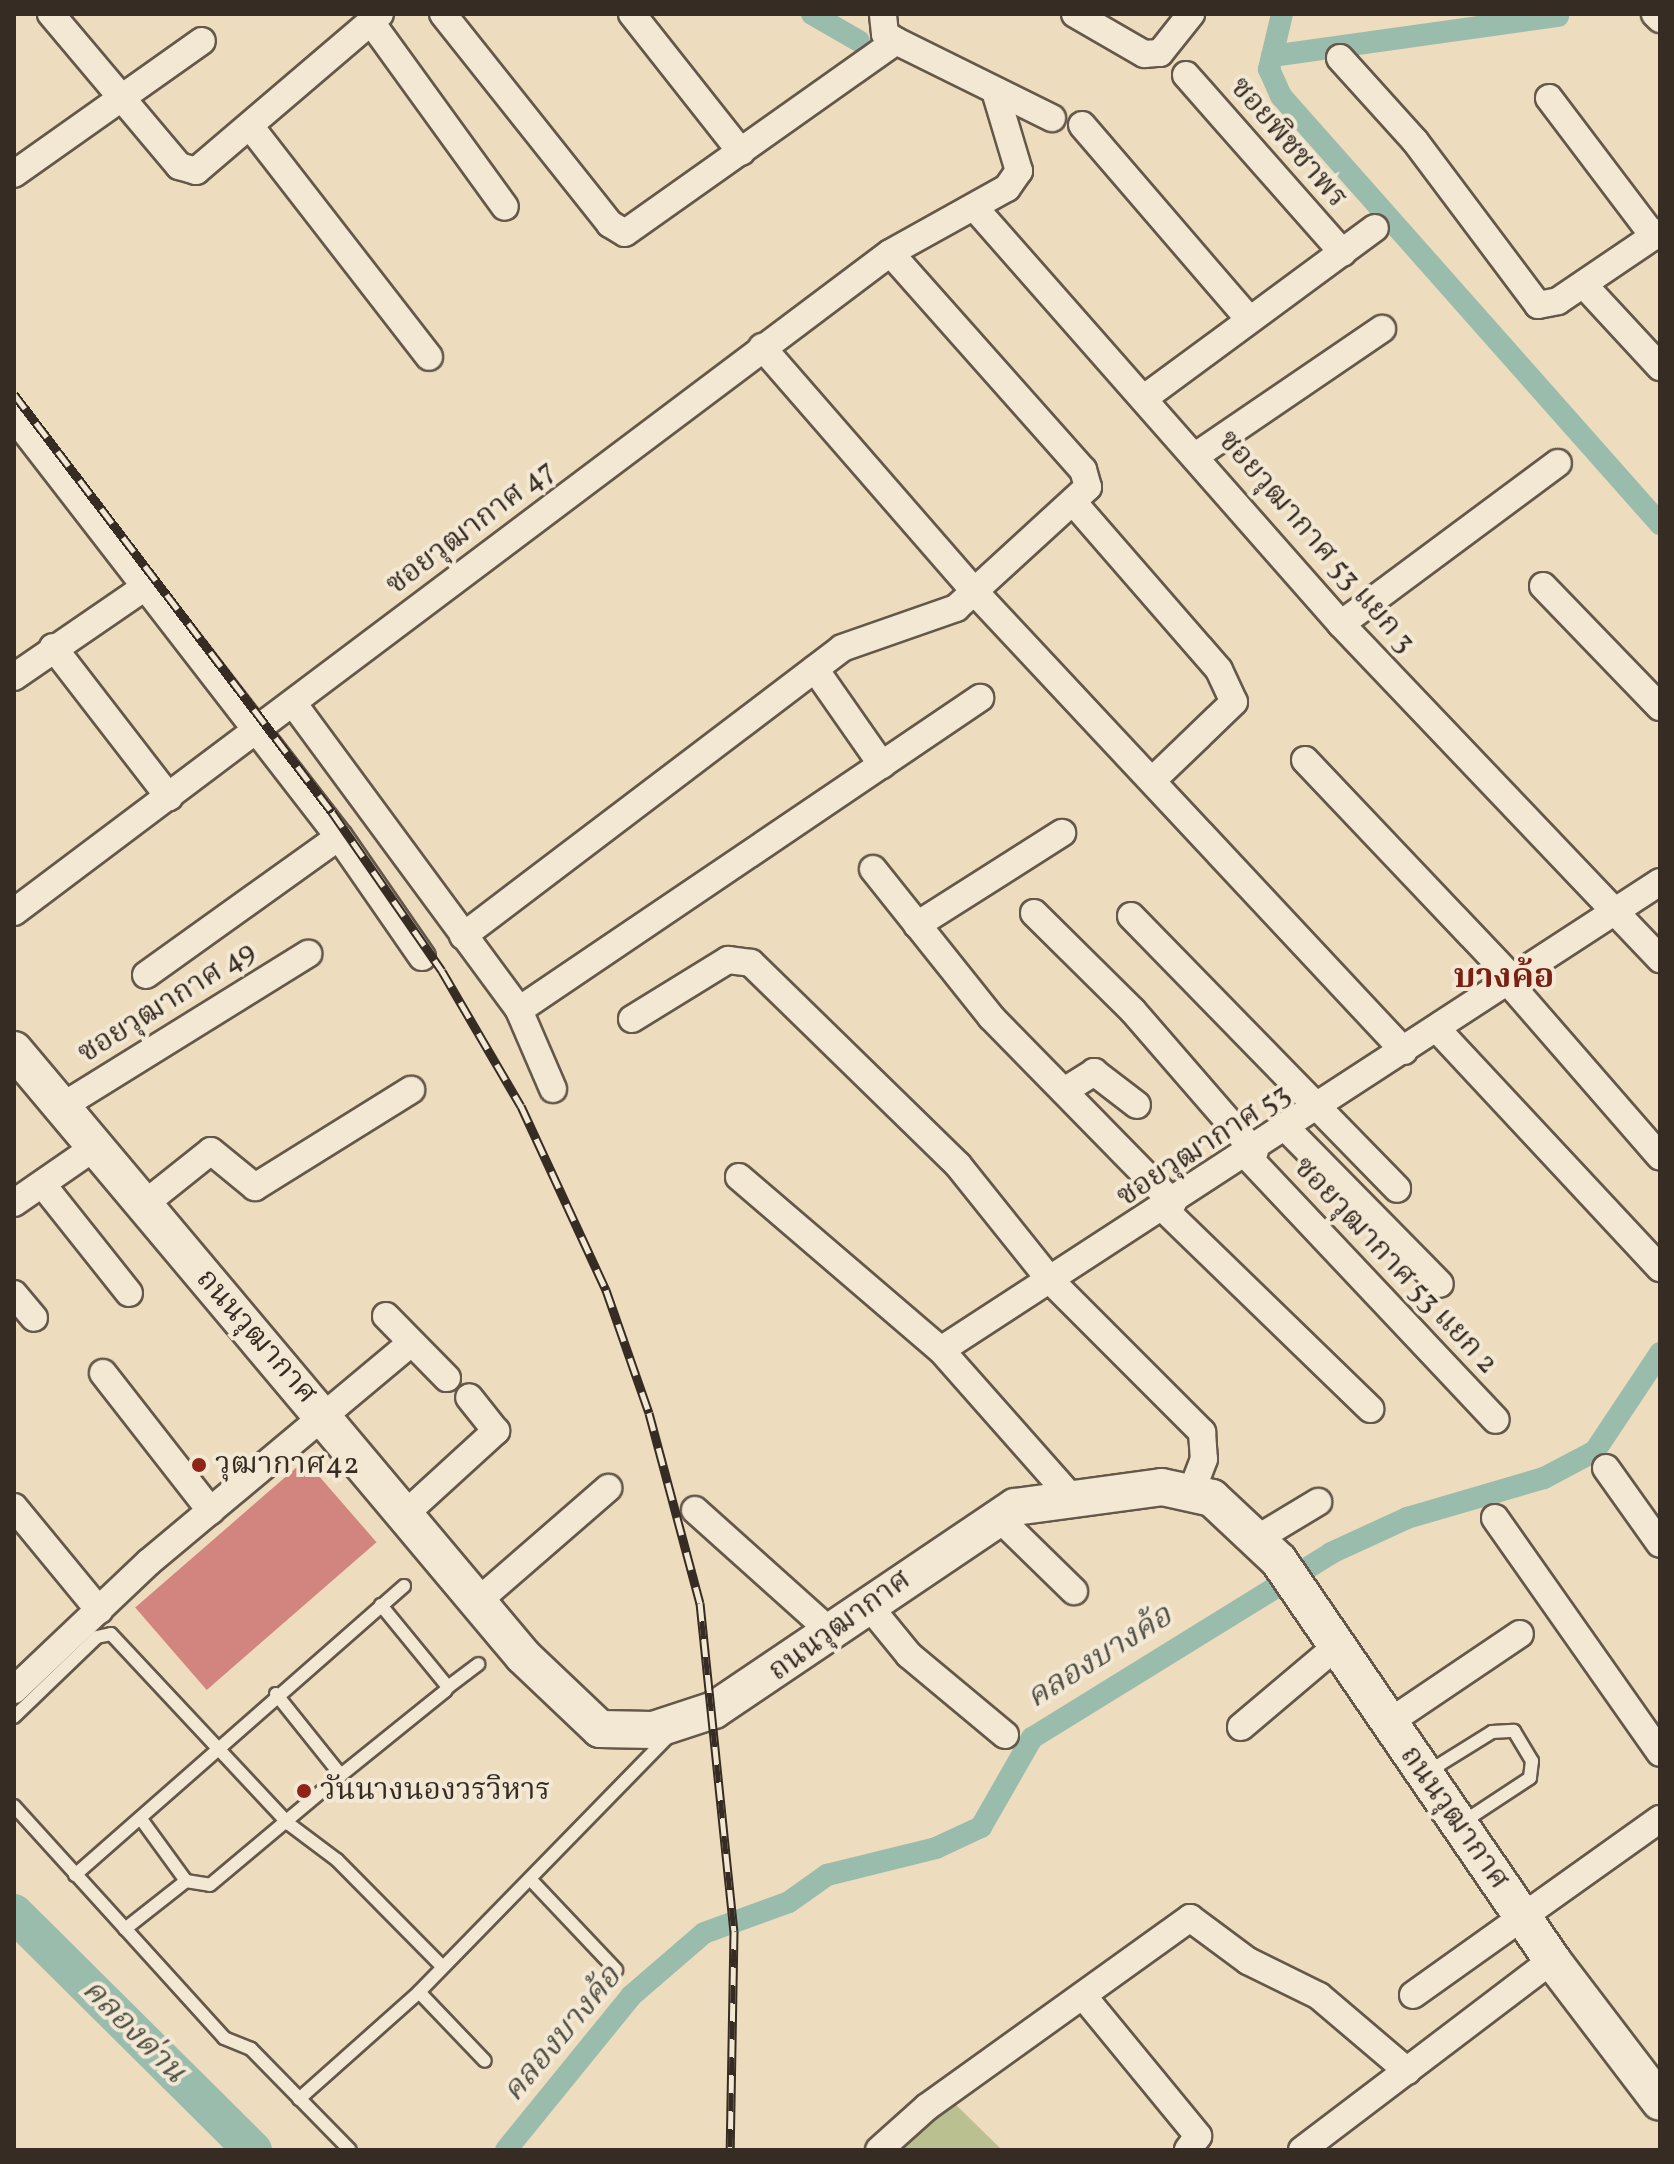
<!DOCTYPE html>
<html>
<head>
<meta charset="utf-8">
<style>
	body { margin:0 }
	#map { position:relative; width:1674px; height:2164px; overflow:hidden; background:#eddcbd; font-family:Vollkorn,"Noto Serif Thai",serif }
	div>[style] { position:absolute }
	.green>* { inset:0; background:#bac08f }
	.canal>* { height:22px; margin:-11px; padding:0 11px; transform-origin:11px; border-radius:11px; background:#9abcad }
	.river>* { height:38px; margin:-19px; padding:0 19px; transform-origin:19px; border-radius:19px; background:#9abcad }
	.building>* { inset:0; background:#d2847e; transform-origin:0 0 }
	.roads { filter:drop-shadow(2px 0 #64584a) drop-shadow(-2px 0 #64584a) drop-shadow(0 2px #64584a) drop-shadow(0 -2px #64584a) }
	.lane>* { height:12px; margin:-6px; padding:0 6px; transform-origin:6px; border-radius:6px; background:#f3e8d4 }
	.street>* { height:26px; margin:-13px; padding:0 13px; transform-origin:13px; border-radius:13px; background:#f3e8d4 }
	.secondary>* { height:36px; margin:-18px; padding:0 18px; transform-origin:18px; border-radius:18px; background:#f3e8d4 }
	.rail>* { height:9px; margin-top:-4.5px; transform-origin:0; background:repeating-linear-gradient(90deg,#f3e8d4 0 18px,#362c23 0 36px); box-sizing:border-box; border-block:2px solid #362c23 }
	.dots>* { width:22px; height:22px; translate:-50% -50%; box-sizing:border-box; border:4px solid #f3e8d4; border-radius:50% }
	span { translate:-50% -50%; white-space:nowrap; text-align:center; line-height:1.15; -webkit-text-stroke:8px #f3e8d4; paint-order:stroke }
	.street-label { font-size:30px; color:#362c23 }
	.poi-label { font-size:30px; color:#362c23 }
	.left { translate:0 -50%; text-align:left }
	.water-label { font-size:32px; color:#4f5046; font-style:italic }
	.quarter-label { font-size:34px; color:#7a1f14; font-weight:700 }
	.frame { position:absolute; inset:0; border:16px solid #362c23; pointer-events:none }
</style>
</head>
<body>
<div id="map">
	<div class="green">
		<i style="clip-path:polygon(953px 2102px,1002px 2150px,891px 2150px)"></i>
	</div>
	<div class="canal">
		<i style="left:812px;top:14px;width:54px;rotate:29.9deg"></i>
		<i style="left:1282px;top:14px;width:57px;rotate:103.3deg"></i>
		<i style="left:1269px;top:69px;width:30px;rotate:66deg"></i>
		<i style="left:1281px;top:96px;width:572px;rotate:48.47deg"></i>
		<i style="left:1272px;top:56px;width:289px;rotate:-8deg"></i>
		<i style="left:506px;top:2150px;width:198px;rotate:-50.9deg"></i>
		<i style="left:631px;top:1996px;width:96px;rotate:-40.8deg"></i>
		<i style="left:704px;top:1933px;width:90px;rotate:-20deg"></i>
		<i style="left:789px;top:1902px;width:47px;rotate:-35.4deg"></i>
		<i style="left:827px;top:1875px;width:112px;rotate:-13.9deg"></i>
		<i style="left:936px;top:1848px;width:50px;rotate:-25deg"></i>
		<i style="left:981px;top:1827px;width:103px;rotate:-60.2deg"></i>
		<i style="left:1032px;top:1738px;width:352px;rotate:-31.7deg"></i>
		<i style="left:1331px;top:1553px;width:84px;rotate:-24.7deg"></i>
		<i style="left:1407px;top:1518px;width:143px;rotate:-16.3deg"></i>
		<i style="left:1544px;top:1478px;width:58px;rotate:-27.9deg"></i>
		<i style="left:1595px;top:1451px;width:118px;rotate:-56.4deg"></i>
	</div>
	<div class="river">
		<i style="left:14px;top:1913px;width:337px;rotate:44.8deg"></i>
	</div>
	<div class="building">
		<i style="left:305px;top:1460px;width:109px;height:225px;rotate:49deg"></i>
	</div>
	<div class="roads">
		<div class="lane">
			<i style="left:448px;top:1687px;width:38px;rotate:-37deg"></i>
			<i style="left:276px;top:1694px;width:104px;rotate:51.3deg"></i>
			<i style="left:341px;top:1775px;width:134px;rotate:-38.9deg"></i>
			<i style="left:445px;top:1691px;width:5px;rotate:-53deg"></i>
			<i style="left:448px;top:1687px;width:106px;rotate:-129.3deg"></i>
			<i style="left:14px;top:1717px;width:115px;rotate:-43.9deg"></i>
			<i style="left:97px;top:1637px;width:14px;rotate:-12deg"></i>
			<i style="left:111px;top:1634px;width:260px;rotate:46.9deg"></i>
			<i style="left:289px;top:1824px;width:60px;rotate:36.9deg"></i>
			<i style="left:337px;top:1860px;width:149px;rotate:45.3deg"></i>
			<i style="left:1426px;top:1773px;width:78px;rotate:-31.8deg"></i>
			<i style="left:1492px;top:1732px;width:22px;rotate:-3deg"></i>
			<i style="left:1514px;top:1731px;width:35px;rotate:59deg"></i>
			<i style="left:1532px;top:1761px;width:17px;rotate:97deg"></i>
			<i style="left:1530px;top:1778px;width:80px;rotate:146.7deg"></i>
			<i style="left:14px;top:1806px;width:313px;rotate:47.8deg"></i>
			<i style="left:224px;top:2038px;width:29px;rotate:22deg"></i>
			<i style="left:251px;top:2049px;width:141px;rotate:45.6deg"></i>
			<i style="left:141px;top:1819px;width:77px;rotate:54deg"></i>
			<i style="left:186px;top:1881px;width:24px;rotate:9deg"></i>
			<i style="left:210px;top:1885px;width:171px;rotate:-40deg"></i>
			<i style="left:75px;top:1875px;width:438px;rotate:-41.3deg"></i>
			<i style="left:531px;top:1880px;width:124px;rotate:46.6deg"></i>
			<i style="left:125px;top:1929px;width:78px;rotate:-38.2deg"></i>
			<i style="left:419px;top:1992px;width:95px;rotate:46.3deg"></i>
			<i style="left:299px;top:2099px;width:161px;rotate:-41.7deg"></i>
			<i style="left:419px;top:1992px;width:361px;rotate:-45.7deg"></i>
		</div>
		<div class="street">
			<i style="left:51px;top:14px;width:199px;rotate:49.9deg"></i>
			<i style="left:179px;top:166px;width:18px;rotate:16deg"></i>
			<i style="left:196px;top:171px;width:242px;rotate:-40.5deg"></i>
			<i style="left:443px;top:14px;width:268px;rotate:51.5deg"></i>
			<i style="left:610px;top:224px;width:17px;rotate:31deg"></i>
			<i style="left:625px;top:233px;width:332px;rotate:-35.3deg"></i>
			<i style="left:896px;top:41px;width:13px;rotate:-148deg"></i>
			<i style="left:885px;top:34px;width:20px;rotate:-96deg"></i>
			<i style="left:632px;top:14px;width:176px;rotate:51.7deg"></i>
			<i style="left:1075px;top:14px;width:80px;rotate:30.1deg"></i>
			<i style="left:1144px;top:54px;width:16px;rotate:-4deg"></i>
			<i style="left:1160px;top:53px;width:50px;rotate:-51.5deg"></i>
			<i style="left:1655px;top:14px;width:7px;rotate:45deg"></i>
			<i style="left:371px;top:22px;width:228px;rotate:54.1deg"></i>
			<i style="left:896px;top:41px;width:174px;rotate:26.3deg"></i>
			<i style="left:1340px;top:58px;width:112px;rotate:47.9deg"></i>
			<i style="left:1415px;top:141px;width:205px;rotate:53.1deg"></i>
			<i style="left:1538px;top:305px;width:20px;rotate:-11deg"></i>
			<i style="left:1558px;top:301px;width:123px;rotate:-34.1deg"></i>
			<i style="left:1186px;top:75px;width:237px;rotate:48.6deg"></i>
			<i style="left:1549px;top:98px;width:174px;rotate:52.9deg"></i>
			<i style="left:1082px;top:125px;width:255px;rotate:49.3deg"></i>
			<i style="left:250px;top:126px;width:292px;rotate:52.2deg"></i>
			<i style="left:14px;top:174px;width:230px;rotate:-35.3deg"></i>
			<i style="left:975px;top:208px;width:554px;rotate:48.66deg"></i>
			<i style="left:1341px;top:624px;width:463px;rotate:46.4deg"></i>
			<i style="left:1584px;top:285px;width:112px;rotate:47.2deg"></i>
			<i style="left:762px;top:347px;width:322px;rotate:49deg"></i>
			<i style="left:973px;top:590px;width:631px;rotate:46.93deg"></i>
			<i style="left:1147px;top:396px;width:283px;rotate:-36.4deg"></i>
			<i style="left:14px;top:417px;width:531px;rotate:52.27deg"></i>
			<i style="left:339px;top:837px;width:146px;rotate:55.3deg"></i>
			<i style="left:1197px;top:455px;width:224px;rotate:-34.3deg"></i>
			<i style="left:1074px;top:503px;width:221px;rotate:49deg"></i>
			<i style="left:1219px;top:670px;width:35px;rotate:65deg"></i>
			<i style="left:1234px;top:702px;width:111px;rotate:136.1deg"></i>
			<i style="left:1543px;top:586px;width:168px;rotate:46deg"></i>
			<i style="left:1341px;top:624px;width:270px;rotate:-36.6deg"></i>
			<i style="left:53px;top:647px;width:190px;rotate:52.3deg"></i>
			<i style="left:815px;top:669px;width:117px;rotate:55.1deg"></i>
			<i style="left:14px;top:677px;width:159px;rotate:-34.5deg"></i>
			<i style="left:293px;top:703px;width:381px;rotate:53.6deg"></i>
			<i style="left:519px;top:1010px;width:86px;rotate:66.7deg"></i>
			<i style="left:1305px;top:760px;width:303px;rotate:46.5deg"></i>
			<i style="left:873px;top:869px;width:189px;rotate:51.4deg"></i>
			<i style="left:991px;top:1017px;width:260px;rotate:45.6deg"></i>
			<i style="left:14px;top:912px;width:1096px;rotate:-36.95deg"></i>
			<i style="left:890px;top:253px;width:134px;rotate:-29.1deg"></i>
			<i style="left:1007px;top:188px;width:21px;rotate:-55deg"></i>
			<i style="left:1019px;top:171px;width:84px;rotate:-106.7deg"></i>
			<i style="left:1034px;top:913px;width:139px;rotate:44.7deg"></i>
			<i style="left:1133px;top:1011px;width:186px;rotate:49.1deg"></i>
			<i style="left:1131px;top:916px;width:381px;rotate:45.7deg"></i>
			<i style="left:917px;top:925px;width:172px;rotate:-32.4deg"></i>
			<i style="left:463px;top:936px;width:476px;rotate:-37.2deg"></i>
			<i style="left:842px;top:648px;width:121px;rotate:-19.3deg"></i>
			<i style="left:956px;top:608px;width:179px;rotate:-42.5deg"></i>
			<i style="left:1088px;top:487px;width:18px;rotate:-106deg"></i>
			<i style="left:1083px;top:470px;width:290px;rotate:-131.6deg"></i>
			<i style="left:146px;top:975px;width:237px;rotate:-35.6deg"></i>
			<i style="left:1509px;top:983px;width:230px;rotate:49deg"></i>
			<i style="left:519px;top:1010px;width:557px;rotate:-34.09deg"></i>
			<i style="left:632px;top:1019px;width:113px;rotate:-31.6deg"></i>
			<i style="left:728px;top:960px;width:23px;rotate:7deg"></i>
			<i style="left:751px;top:963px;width:289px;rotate:44.3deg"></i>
			<i style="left:958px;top:1165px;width:149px;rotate:51.3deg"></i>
			<i style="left:1051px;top:1281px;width:214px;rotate:45deg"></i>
			<i style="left:1202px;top:1432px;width:27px;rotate:86deg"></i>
			<i style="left:1204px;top:1459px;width:33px;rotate:111deg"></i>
			<i style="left:1437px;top:1029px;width:327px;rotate:47deg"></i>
			<i style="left:1064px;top:1091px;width:36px;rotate:-32deg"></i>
			<i style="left:1094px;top:1072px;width:54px;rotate:37.5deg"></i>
			<i style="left:61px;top:1107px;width:291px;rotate:-31.8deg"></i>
			<i style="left:1288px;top:1130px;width:216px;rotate:45.4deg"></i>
			<i style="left:1248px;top:1157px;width:361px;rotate:46.7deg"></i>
			<i style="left:739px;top:1177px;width:266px;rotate:40.6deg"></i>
			<i style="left:941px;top:1350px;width:195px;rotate:48.5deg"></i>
			<i style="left:43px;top:1185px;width:138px;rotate:51.5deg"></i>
			<i style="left:14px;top:1203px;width:98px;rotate:-34.7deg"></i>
			<i style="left:142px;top:1206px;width:88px;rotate:-38.6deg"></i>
			<i style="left:211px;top:1151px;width:57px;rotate:39.3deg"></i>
			<i style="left:255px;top:1187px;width:184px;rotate:-31.9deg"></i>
			<i style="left:1165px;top:1210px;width:286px;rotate:44.1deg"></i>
			<i style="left:14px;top:1294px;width:31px;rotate:50deg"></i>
			<i style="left:386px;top:1316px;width:87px;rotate:45.5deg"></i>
			<i style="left:941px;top:1350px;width:858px;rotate:-33.06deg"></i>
			<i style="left:103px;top:1373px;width:175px;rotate:52deg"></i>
			<i style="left:1606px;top:1468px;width:93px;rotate:54.6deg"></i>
			<i style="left:14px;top:1507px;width:134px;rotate:50.5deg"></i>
			<i style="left:695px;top:1510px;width:184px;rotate:41.9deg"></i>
			<i style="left:404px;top:1515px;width:125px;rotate:-42.4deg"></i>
			<i style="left:496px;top:1431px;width:43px;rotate:-128.5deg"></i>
			<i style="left:996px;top:1515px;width:109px;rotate:44.3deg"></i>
			<i style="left:1495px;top:1518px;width:287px;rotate:54.9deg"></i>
			<i style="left:1260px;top:1537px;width:68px;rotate:-31.1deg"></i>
			<i style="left:477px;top:1602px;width:174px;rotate:-41deg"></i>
			<i style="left:869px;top:1606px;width:63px;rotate:50.8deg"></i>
			<i style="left:909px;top:1655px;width:125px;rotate:39.8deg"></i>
			<i style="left:14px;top:1690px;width:186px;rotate:-43.5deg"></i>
			<i style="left:149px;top:1562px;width:341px;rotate:-39.9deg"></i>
			<i style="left:1388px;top:1723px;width:159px;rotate:-34deg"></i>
			<i style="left:1241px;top:1727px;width:126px;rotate:-40.2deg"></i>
			<i style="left:1413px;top:1995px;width:303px;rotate:-35.5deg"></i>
			<i style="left:1084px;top:1997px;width:180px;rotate:50.6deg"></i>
			<i style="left:1198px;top:2136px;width:17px;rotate:126deg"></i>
			<i style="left:879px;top:2150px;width:64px;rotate:-41.9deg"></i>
			<i style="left:927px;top:2107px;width:324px;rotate:-35.7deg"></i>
			<i style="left:1190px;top:1918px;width:72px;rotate:36.6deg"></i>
			<i style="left:1248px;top:1961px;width:79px;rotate:26.2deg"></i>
			<i style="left:1319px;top:1996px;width:116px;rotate:40.4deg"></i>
			<i style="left:1302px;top:2150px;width:314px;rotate:-37.2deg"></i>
		</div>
		<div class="secondary">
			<i style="left:14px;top:1050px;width:791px;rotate:49.97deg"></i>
			<i style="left:523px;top:1656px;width:106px;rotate:43.5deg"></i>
			<i style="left:600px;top:1729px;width:53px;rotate:1.1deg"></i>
			<i style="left:653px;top:1730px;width:64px;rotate:-18.2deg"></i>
			<i style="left:714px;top:1710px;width:363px;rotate:-34deg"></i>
			<i style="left:1015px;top:1507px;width:148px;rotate:-7.7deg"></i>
			<i style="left:1162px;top:1487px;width:51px;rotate:12.4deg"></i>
			<i style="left:1212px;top:1498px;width:92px;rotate:43.2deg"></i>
			<i style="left:1279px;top:1561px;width:483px;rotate:55.6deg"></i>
			<i style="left:1552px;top:1960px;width:178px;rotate:52.7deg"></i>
		</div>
	</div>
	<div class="rail">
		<i style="left:14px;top:394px;width:525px;rotate:52.74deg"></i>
		<i style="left:332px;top:812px;width:193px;rotate:55.3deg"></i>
		<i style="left:442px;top:971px;width:156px;rotate:59.7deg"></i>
		<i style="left:521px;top:1106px;width:203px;rotate:65.2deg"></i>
		<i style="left:606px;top:1290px;width:130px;rotate:70.7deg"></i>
		<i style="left:649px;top:1413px;width:197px;rotate:75deg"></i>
		<i style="left:700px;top:1603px;width:330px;rotate:84.1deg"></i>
		<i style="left:734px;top:1931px;width:219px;rotate:91deg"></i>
	</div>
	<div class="dots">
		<i style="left:199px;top:1465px;background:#8f2418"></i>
		<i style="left:304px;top:1791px;background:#8f2418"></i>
	</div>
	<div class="street-label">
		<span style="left:1288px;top:143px;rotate:49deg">ซอยพิชชาพร</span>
		<span style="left:471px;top:528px;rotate:-37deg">ซอยวุฒากาศ 47</span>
		<span style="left:1316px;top:542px;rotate:49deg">ซอยวุฒากาศ 53 แยก 3</span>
		<span style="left:167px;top:1003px;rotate:-32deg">ซอยวุฒากาศ 49</span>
		<span style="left:1204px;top:1146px;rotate:-33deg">ซอยวุฒากาศ 53</span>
		<span style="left:1395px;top:1266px;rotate:47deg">ซอยวุฒากาศ 53 แยก 2</span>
		<span style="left:256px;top:1337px;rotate:49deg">ถนนวุฒากาศ</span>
		<span style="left:840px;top:1626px;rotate:-36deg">ถนนวุฒากาศ</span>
		<span style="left:1454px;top:1818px;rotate:55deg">ถนนวุฒากาศ</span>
	</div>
	<div class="poi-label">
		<span class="left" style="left:215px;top:1465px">วุฒากาศ42</span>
		<span class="left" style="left:320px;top:1791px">วันนางนองวรวิหาร</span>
	</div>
	<div class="water-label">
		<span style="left:1100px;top:1658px;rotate:-32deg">คลองบางค้อ</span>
		<span style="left:133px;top:2032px;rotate:45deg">คลองด่าน</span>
		<span style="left:563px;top:2035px;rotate:-50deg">คลองบางค้อ</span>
	</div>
	<div class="quarter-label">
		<span style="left:1504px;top:979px">บางค้อ</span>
	</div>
	<div class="frame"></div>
</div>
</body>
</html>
